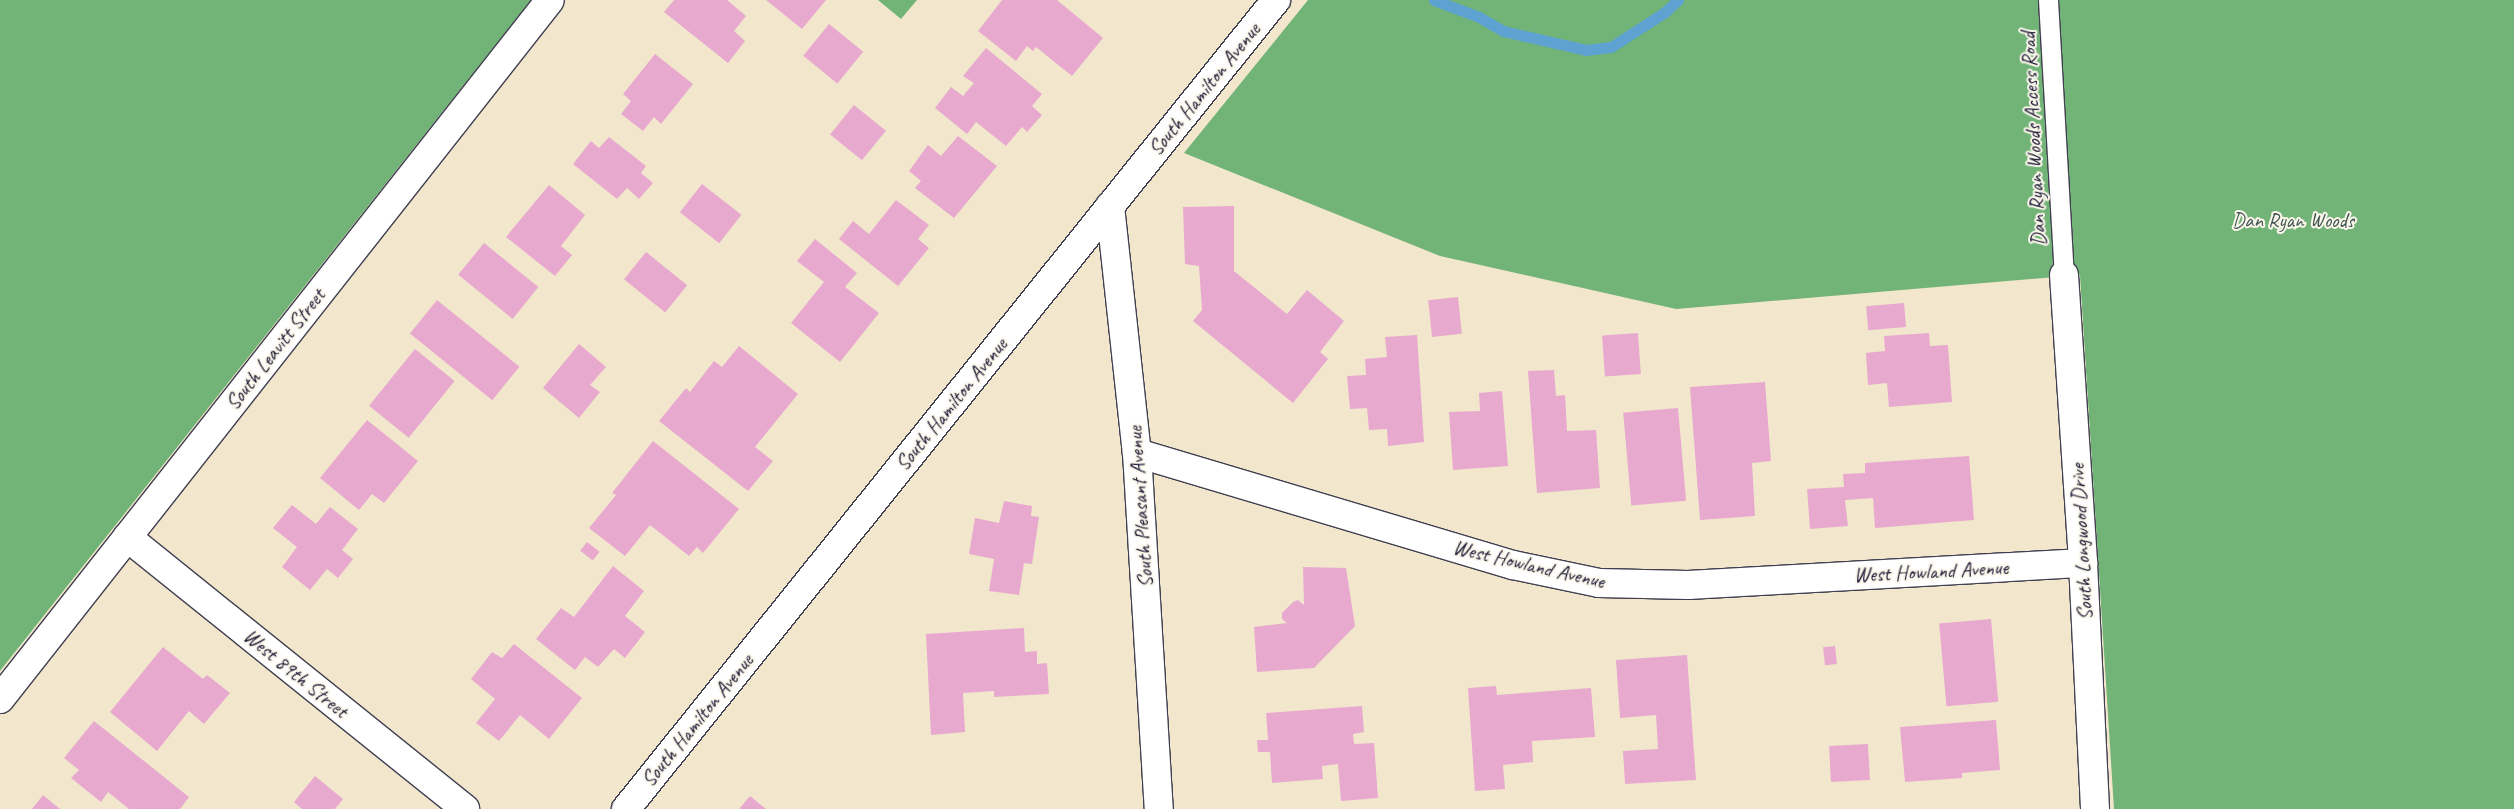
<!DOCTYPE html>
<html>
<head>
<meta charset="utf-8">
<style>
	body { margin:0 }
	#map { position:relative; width:2514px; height:809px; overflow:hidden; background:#f2e7cd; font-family:Caveat,sans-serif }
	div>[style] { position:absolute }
	.forest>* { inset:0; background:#72b477 }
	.stream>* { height:11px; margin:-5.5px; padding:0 5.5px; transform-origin:5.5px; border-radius:5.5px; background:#5ea2d2 }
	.building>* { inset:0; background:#e8a9cf; transform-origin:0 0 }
	.roads { filter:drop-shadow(1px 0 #414051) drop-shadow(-1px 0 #414051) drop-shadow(0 1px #414051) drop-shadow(0 -1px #414051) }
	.service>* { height:19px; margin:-9.5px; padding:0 9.5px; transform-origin:9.5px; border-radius:9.5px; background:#fff }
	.minor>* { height:28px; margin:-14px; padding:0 14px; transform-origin:14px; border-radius:14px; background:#fff }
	span { translate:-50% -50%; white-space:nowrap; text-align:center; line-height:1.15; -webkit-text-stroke:4px #fbf7ec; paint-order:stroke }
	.street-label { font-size:21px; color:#22223b }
	.park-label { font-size:21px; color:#425753 }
</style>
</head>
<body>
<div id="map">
	<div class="forest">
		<i style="clip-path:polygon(0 0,531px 0,0 671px)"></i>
		<i style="clip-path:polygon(878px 0,917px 0,901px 19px)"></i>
		<i style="clip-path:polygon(1308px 0,2514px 0,2514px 809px,2114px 809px,2080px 275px,1676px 309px,1440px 256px,1184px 153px)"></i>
	</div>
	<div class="stream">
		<i style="left:1434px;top:0;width:48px;rotate:20.7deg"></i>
		<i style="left:1479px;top:17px;width:28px;rotate:30deg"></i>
		<i style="left:1503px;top:31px;width:85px;rotate:12.9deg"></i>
		<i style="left:1586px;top:50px;width:25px;rotate:-7deg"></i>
		<i style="left:1611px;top:47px;width:64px;rotate:-32.9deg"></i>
		<i style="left:1665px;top:12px;width:18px;rotate:-43deg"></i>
	</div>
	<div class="building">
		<i style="clip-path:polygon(674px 0,727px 0,746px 16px,734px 31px,745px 41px,728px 63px,664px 12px)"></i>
		<i style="clip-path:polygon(766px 0,826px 0,802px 29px)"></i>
		<i style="clip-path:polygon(1002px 0,1057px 0,1103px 38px,1072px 76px,1036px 47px,1033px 51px,1027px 46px,1016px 61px,978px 31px)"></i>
		<i style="left:829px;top:24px;width:44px;height:41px;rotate:39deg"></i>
		<i style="clip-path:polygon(986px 48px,1042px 94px,1032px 106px,1042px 115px,1027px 132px,1022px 127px,1006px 146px,976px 122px,967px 134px,935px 108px,951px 87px,963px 96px,974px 83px,963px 76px)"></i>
		<i style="clip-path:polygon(655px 54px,693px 84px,661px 124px,654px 117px,643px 131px,621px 114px,631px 101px,623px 94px)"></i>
		<i style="left:854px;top:105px;width:41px;height:38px;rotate:39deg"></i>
		<i style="clip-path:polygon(958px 136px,997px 166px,954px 218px,915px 188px,921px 181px,909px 171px,928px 145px,941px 156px)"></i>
		<i style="clip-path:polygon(609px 137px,646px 166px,641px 173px,653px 183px,639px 199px,627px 188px,617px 199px,573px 164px,591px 141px,599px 148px)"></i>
		<i style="left:702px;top:184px;width:50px;height:36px;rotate:38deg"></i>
		<i style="clip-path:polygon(549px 185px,585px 215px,561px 246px,572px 255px,555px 276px,506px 237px)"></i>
		<i style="clip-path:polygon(896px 200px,929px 225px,918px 239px,929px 248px,898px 286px,839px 239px,853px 221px,869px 234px)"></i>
		<i style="clip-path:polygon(1234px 206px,1234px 271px,1287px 314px,1307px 290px,1344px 321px,1320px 352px,1328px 359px,1293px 403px,1193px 321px,1202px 310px,1199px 266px,1185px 264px,1183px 207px)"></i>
		<i style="clip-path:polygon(815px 239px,857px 273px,845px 287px,879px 313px,840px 362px,791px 323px,824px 282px,797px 261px)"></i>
		<i style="left:484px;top:243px;width:70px;height:41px;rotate:39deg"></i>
		<i style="left:646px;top:252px;width:53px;height:35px;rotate:39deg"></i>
		<i style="left:1458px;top:297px;width:37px;height:30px;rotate:84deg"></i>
		<i style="left:437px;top:300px;width:106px;height:43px;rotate:39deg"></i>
		<i style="left:1904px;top:303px;width:24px;height:38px;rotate:85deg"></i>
		<i style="left:1638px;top:333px;width:41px;height:36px;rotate:86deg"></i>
		<i style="clip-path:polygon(1929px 333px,1930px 346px,1948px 345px,1952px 402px,1889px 407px,1887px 383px,1868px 385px,1866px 353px,1885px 351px,1884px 336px)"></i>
		<i style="clip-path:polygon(1417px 335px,1424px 442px,1388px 446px,1387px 429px,1369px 430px,1367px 408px,1350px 409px,1347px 376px,1366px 375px,1365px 359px,1387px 357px,1385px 337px)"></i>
		<i style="clip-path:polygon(579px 344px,606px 367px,590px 385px,600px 392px,579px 418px,543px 388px)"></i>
		<i style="clip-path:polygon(739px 346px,798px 394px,755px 447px,773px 461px,748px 491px,659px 421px,686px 388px,690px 392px,714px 361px,722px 367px)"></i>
		<i style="left:415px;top:349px;width:51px;height:73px;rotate:39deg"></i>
		<i style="clip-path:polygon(1554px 370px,1556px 396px,1565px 395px,1567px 431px,1596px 430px,1600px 488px,1537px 493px,1528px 371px)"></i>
		<i style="clip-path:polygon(1765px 382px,1771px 461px,1752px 463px,1755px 516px,1700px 520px,1690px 387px)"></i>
		<i style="clip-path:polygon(1502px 391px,1508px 466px,1453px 470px,1449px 412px,1480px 411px,1479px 393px)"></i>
		<i style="left:1678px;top:408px;width:93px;height:55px;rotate:85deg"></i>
		<i style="clip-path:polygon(367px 420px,418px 461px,384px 503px,372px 494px,359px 510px,320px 478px)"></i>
		<i style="clip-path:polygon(653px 441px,739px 509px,703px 553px,697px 547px,689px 556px,650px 525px,625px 556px,589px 528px,616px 495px,612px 493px)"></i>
		<i style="clip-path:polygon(1969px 456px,1974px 520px,1875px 528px,1873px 498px,1845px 500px,1848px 526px,1810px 529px,1807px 489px,1844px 487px,1843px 474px,1865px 473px,1865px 463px)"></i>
		<i style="clip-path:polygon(1004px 501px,1032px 506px,1031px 516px,1039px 517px,1032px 564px,1024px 563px,1019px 595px,989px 591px,994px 559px,969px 554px,975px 518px,999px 523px)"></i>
		<i style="clip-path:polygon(292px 505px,316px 524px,330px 507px,358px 529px,342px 550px,353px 559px,338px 578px,327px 569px,310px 590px,282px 567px,297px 547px,273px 528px)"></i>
		<i style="left:587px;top:542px;width:16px;height:11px;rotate:38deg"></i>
		<i style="clip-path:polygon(613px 566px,644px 591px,625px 616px,645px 632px,625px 658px,614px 649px,598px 667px,585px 657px,575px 670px,536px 639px,561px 608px,574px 617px)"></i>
		<i style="clip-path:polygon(1303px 567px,1346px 568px,1355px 626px,1314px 668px,1257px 672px,1254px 627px,1287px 623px,1282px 619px,1282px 613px,1293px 602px,1298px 600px,1304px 605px)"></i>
		<i style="left:1991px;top:619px;width:83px;height:52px;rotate:85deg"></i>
		<i style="clip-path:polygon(1024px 628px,1025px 652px,1037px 651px,1037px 664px,1047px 663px,1049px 694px,994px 697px,994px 691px,963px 693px,965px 732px,931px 735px,926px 634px)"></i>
		<i style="clip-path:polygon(514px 644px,582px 698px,549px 739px,520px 715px,499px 741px,476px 723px,495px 699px,471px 679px,492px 652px,502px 658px)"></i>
		<i style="left:1835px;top:646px;width:18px;height:12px;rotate:84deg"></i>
		<i style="clip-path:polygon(163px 647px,203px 679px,207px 675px,230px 693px,204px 724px,189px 711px,157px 751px,110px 712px)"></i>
		<i style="clip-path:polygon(1687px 655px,1696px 780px,1625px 784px,1623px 751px,1658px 749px,1656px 715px,1620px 718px,1616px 660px)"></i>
		<i style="clip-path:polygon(1496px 686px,1497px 695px,1591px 688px,1595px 737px,1532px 741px,1533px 762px,1503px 765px,1505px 789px,1475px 791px,1468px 688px)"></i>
		<i style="clip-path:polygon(1362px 706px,1364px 732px,1353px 734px,1354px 744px,1374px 743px,1378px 798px,1341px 801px,1338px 764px,1322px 766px,1323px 779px,1272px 783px,1270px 752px,1258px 752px,1257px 740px,1268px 740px,1266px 713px)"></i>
		<i style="clip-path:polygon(1996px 720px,2000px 770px,1962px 773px,1962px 778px,1905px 782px,1900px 727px)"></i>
		<i style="clip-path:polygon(94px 721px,189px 797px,180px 809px,129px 809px,108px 792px,101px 802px,71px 778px,79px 770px,64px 758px)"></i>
		<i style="left:1868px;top:744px;width:36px;height:39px;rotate:87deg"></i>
		<i style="clip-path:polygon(315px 776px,343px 799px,335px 809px,302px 809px,294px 802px)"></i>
		<i style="clip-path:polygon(43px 795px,60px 809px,32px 809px)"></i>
		<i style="clip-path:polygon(750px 796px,766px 809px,739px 809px)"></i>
	</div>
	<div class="roads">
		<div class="service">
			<i style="left:2048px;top:0;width:275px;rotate:86.7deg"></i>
		</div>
		<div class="minor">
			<i style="left:1110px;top:206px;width:248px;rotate:83.8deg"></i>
			<i style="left:1137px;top:453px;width:357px;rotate:86.5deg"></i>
			<i style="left:2064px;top:275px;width:289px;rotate:86.2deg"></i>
			<i style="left:2083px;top:563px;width:246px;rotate:87.2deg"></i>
			<i style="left:1137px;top:453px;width:392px;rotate:16.6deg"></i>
			<i style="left:1513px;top:565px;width:88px;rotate:11.8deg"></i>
			<i style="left:1599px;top:583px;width:89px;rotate:1.3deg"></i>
			<i style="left:1688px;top:585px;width:396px;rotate:-3.2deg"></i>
			<i style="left:127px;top:537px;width:434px;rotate:38.8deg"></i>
			<i style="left:0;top:699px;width:889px;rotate:-51.8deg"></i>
			<i style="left:626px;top:809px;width:1038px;rotate:-51.22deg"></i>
		</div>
	</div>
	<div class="street-label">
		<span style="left:1204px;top:89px;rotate:-51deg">South Hamilton Avenue</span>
		<span style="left:2033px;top:139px;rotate:-93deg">Dan Ryan Woods Access Road</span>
		<span style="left:275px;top:349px;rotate:-52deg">South Leavitt Street</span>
		<span style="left:951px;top:404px;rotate:-51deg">South Hamilton Avenue</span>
		<span style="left:1140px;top:507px;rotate:-94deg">South Pleasant Avenue</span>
		<span style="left:2081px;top:542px;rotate:-93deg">South Longwood Drive</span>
		<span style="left:1529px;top:564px;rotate:13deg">West Howland Avenue</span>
		<span style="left:1931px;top:571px;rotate:-3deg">West Howland Avenue</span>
		<span style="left:296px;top:673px;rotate:39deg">West 89th Street</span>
		<span style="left:697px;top:720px;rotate:-51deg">South Hamilton Avenue</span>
	</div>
	<div class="park-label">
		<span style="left:2293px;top:220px">Dan Ryan Woods</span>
	</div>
</div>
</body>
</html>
